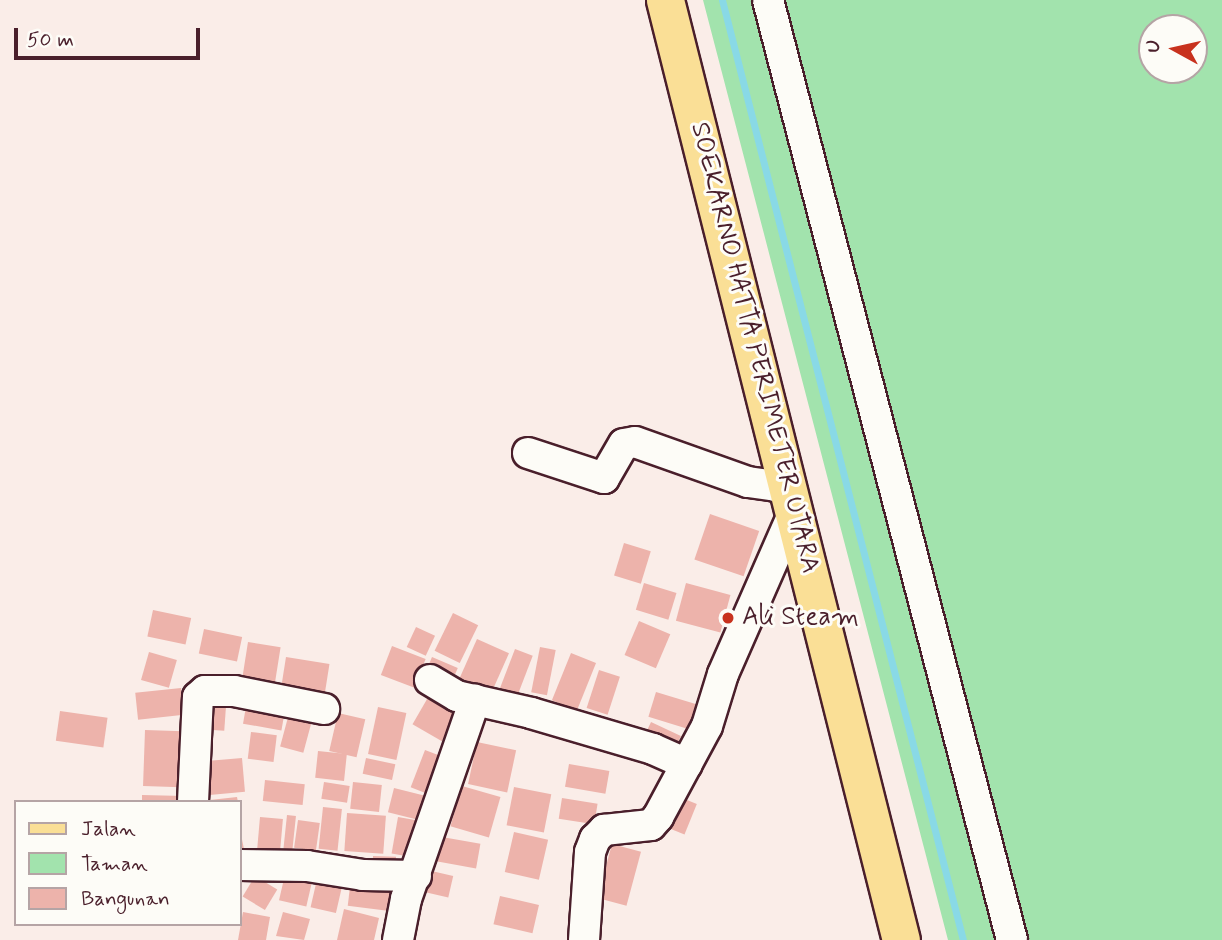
<!DOCTYPE html>
<html>
<head>
<meta charset="utf-8">
<style>
	body { margin:0 }
	#map { position:relative; width:1222px; height:940px; overflow:hidden; background:#faede8; font-family:Mynerve,sans-serif }
	div>[style] { position:absolute }
	.green>* { inset:0; background:#a2e3ad }
	.stream>* { height:7px; margin:-3.5px; padding:0 3.5px; transform-origin:3.5px; border-radius:3.5px; background:#89d9e6 }
	.building>* { inset:0; background:#edb3ab; transform-origin:0 0 }
	.roads { filter:drop-shadow(2px 0 #4a1f2b) drop-shadow(-2px 0 #4a1f2b) drop-shadow(0 2px #4a1f2b) drop-shadow(0 -2px #4a1f2b) }
	.minor>* { height:30px; margin:-15px; padding:0 15px; transform-origin:15px; border-radius:15px; background:#fdfcf7 }
	.major>* { height:37px; margin:-18.5px; padding:0 18.5px; transform-origin:18.5px; border-radius:18.5px; background:#fadf96 }
	.dots>* { width:19px; height:19px; translate:-50% -50%; box-sizing:border-box; border:4px solid #fdfcf7; border-radius:50% }
	span { translate:-50% -50%; white-space:nowrap; text-align:center; line-height:1.15; -webkit-text-stroke:6px #fdfcf7; paint-order:stroke }
	.street-label { font-size:26px; color:#4a1f2b }
	.poi-label { font-size:26px; color:#4a1f2b }
	.left { translate:0 -50%; text-align:left }
	.legend { position:absolute; left:14px; top:800px; width:228px; height:126px; box-sizing:border-box; background:#fdfcf7; border:2px solid #b5a4a5; margin:0; padding:9px 12px; list-style:none; font-size:21px; color:#4a1f2b }
	.legend li { display:flex; align-items:center; gap:14px; height:35px }
	.legend b { width:35px; border:2px solid #b5a4a5 }
	.north { position:absolute; left:1138px; top:14px; width:70px; height:70px; box-sizing:border-box; background:#fdfcf7; border:2px solid #b5a4a5; border-radius:50%; rotate:278deg; font-size:19px; font-weight:700; line-height:28px; text-align:center; color:#4a1f2b }
	.north::after { content:''; display:block; margin:auto; width:24px; height:32px; background:#c8321e; clip-path:polygon(50% 0,100% 100%,50% 72%,0 100%) }
	.scale { position:absolute; left:14px; top:28px; width:186px; height:32px; box-sizing:border-box; border:4px solid #4a1f2b; border-top:0; padding-left:9px; font-size:21px; line-height:24px; white-space:nowrap; color:#4a1f2b; -webkit-text-stroke:5px #fdfcf7; paint-order:stroke }
</style>
</head>
<body>
<div id="map">
	<div class="green">
		<i style="clip-path:polygon(evenodd,703px 0,1222px 0,1222px 940px,948px 940px,703px 0,1152px 28px,1194px 28px,1194px 70px,1152px 70px,1152px 28px)"></i>
	</div>
	<div class="stream">
		<i style="left:722px;top:0;width:970px;rotate:75.62deg"></i>
	</div>
	<div class="building">
		<i style="left:710px;top:514px;width:52px;height:48px;rotate:19deg"></i>
		<i style="left:624px;top:543px;width:28px;height:34px;rotate:17deg"></i>
		<i style="left:644px;top:583px;width:34px;height:28px;rotate:17deg"></i>
		<i style="left:686px;top:583px;width:46px;height:39px;rotate:15deg"></i>
		<i style="left:153px;top:610px;width:39px;height:27px;rotate:12deg"></i>
		<i style="left:453px;top:613px;width:28px;height:42px;rotate:26deg"></i>
		<i style="left:639px;top:621px;width:34px;height:37px;rotate:23deg"></i>
		<i style="left:416px;top:627px;width:21px;height:22px;rotate:25deg"></i>
		<i style="left:204px;top:629px;width:39px;height:25px;rotate:12deg"></i>
		<i style="left:477px;top:639px;width:35px;height:44px;rotate:24deg"></i>
		<i style="left:248px;top:642px;width:33px;height:48px;rotate:9deg"></i>
		<i style="left:392px;top:646px;width:36px;height:31px;rotate:21deg"></i>
		<i style="left:540px;top:647px;width:16px;height:46px;rotate:11deg"></i>
		<i style="left:515px;top:649px;width:19px;height:42px;rotate:21deg"></i>
		<i style="left:149px;top:652px;width:29px;height:29px;rotate:16deg"></i>
		<i style="left:571px;top:653px;width:27px;height:51px;rotate:22deg"></i>
		<i style="left:286px;top:657px;width:44px;height:41px;rotate:9deg"></i>
		<i style="left:432px;top:657px;width:28px;height:13px;rotate:23deg"></i>
		<i style="left:599px;top:670px;width:22px;height:40px;rotate:18deg"></i>
		<i style="left:181px;top:688px;width:27px;height:46px;rotate:84deg"></i>
		<i style="left:656px;top:692px;width:50px;height:26px;rotate:17deg"></i>
		<i style="left:430px;top:694px;width:34px;height:35px;rotate:30deg"></i>
		<i style="left:247px;top:701px;width:39px;height:23px;rotate:10deg"></i>
		<i style="left:199px;top:705px;width:27px;height:24px;rotate:4deg"></i>
		<i style="left:291px;top:706px;width:24px;height:42px;rotate:15deg"></i>
		<i style="left:378px;top:707px;width:29px;height:48px;rotate:12deg"></i>
		<i style="left:60px;top:711px;width:48px;height:30px;rotate:8deg"></i>
		<i style="left:338px;top:713px;width:28px;height:39px;rotate:13deg"></i>
		<i style="left:651px;top:722px;width:33px;height:22px;rotate:25deg"></i>
		<i style="left:145px;top:730px;width:38px;height:56px;rotate:2deg"></i>
		<i style="left:251px;top:732px;width:26px;height:27px;rotate:7deg"></i>
		<i style="left:477px;top:742px;width:40px;height:43px;rotate:12deg"></i>
		<i style="left:425px;top:750px;width:26px;height:40px;rotate:21deg"></i>
		<i style="left:318px;top:751px;width:29px;height:27px;rotate:6deg"></i>
		<i style="left:242px;top:758px;width:34px;height:41px;rotate:85deg"></i>
		<i style="left:366px;top:758px;width:30px;height:16px;rotate:12deg"></i>
		<i style="left:569px;top:764px;width:41px;height:23px;rotate:10deg"></i>
		<i style="left:265px;top:780px;width:40px;height:21px;rotate:6deg"></i>
		<i style="left:324px;top:782px;width:26px;height:17px;rotate:9deg"></i>
		<i style="left:353px;top:782px;width:29px;height:27px;rotate:6deg"></i>
		<i style="left:462px;top:786px;width:40px;height:42px;rotate:16deg"></i>
		<i style="left:514px;top:787px;width:38px;height:39px;rotate:11deg"></i>
		<i style="left:394px;top:788px;width:33px;height:25px;rotate:14deg"></i>
		<i style="clip-path:polygon(142px 795px,184px 796px,184px 802px,142px 802px)"></i>
		<i style="clip-path:polygon(237px 797px,238px 802px,211px 802px,210px 800px)"></i>
		<i style="left:562px;top:798px;width:36px;height:21px;rotate:9deg"></i>
		<i style="left:682px;top:798px;width:16px;height:33px;rotate:22deg"></i>
		<i style="left:323px;top:807px;width:19px;height:42px;rotate:6deg"></i>
		<i style="left:347px;top:813px;width:39px;height:38px;rotate:4deg"></i>
		<i style="left:287px;top:815px;width:9px;height:34px;rotate:6deg"></i>
		<i style="left:260px;top:817px;width:23px;height:44px;rotate:5deg"></i>
		<i style="left:398px;top:817px;width:23px;height:37px;rotate:10deg"></i>
		<i style="left:298px;top:820px;width:22px;height:28px;rotate:8deg"></i>
		<i style="clip-path:polygon(240px 830px,244px 849px,240px 849px)"></i>
		<i style="left:514px;top:832px;width:35px;height:41px;rotate:13deg"></i>
		<i style="left:442px;top:837px;width:39px;height:25px;rotate:10deg"></i>
		<i style="left:612px;top:844px;width:30px;height:56px;rotate:15deg"></i>
		<i style="left:373px;top:856px;width:23px;height:14px;rotate:2deg"></i>
		<i style="left:423px;top:869px;width:31px;height:22px;rotate:13deg"></i>
		<i style="left:286px;top:870px;width:28px;height:31px;rotate:13deg"></i>
		<i style="left:318px;top:875px;width:26px;height:33px;rotate:13deg"></i>
		<i style="left:255px;top:876px;width:26px;height:24px;rotate:31deg"></i>
		<i style="left:351px;top:879px;width:42px;height:27px;rotate:7deg"></i>
		<i style="left:500px;top:896px;width:40px;height:29px;rotate:13deg"></i>
		<i style="clip-path:polygon(344px 909px,379px 918px,374px 940px,337px 940px)"></i>
		<i style="clip-path:polygon(243px 912px,270px 917px,266px 940px,238px 940px)"></i>
		<i style="clip-path:polygon(283px 912px,310px 919px,304px 940px,276px 936px)"></i>
	</div>
	<div class="roads">
		<div class="minor">
			<i style="left:768px;top:0;width:971px;rotate:75.45deg"></i>
			<i style="left:528px;top:453px;width:80px;rotate:18.2deg"></i>
			<i style="left:604px;top:478px;width:39px;rotate:-60deg"></i>
			<i style="left:624px;top:444px;width:11px;rotate:-10deg"></i>
			<i style="left:635px;top:442px;width:120px;rotate:19.5deg"></i>
			<i style="left:748px;top:482px;width:27px;rotate:8deg"></i>
			<i style="left:775px;top:486px;width:14px;rotate:-17deg"></i>
			<i style="left:430px;top:680px;width:31px;rotate:31deg"></i>
			<i style="left:457px;top:696px;width:76px;rotate:12.9deg"></i>
			<i style="left:531px;top:713px;width:127px;rotate:16.4deg"></i>
			<i style="left:653px;top:749px;width:37px;rotate:24deg"></i>
			<i style="left:193px;top:802px;width:105px;rotate:-87.3deg"></i>
			<i style="left:198px;top:697px;width:9px;rotate:-41deg"></i>
			<i style="left:205px;top:691px;width:29px"></i>
			<i style="left:234px;top:691px;width:92px;rotate:11.3deg"></i>
			<i style="left:240px;top:865px;width:67px;rotate:0.9deg"></i>
			<i style="left:307px;top:866px;width:57px;rotate:9.1deg"></i>
			<i style="left:363px;top:875px;width:53px;rotate:1.1deg"></i>
			<i style="left:398px;top:940px;width:42px;rotate:-79deg"></i>
			<i style="left:406px;top:899px;width:211px;rotate:-70.9deg"></i>
			<i style="left:584px;top:940px;width:88px;rotate:-86.1deg"></i>
			<i style="left:590px;top:852px;width:14px;rotate:-69deg"></i>
			<i style="left:595px;top:839px;width:13px;rotate:-45deg"></i>
			<i style="left:604px;top:830px;width:47px;rotate:-6.1deg"></i>
			<i style="left:651px;top:825px;width:11px;rotate:-49deg"></i>
			<i style="left:658px;top:817px;width:103px;rotate:-61.7deg"></i>
			<i style="left:707px;top:726px;width:54px;rotate:-72.9deg"></i>
			<i style="left:723px;top:674px;width:179px;rotate:-66.3deg"></i>
		</div>
		<div class="major">
			<i style="left:665px;top:0;width:969px;rotate:75.91deg"></i>
		</div>
	</div>
	<div class="dots">
		<i style="left:728px;top:618px;background:#c8321e"></i>
	</div>
	<div class="street-label">
		<span style="left:754px;top:348px;rotate:76deg">SOEKARNO HATTA PERIMETER UTARA</span>
	</div>
	<div class="poi-label">
		<span class="left" style="left:742px;top:618px">Ali Steam</span>
	</div>
	<ul class="legend">
	<li><b style="height:9px;background:#fadf96"></b>Jalan</li>
	<li><b style="height:19px;background:#a2e3ad"></b>Taman</li>
	<li><b style="height:19px;background:#edb3ab"></b>Bangunan</li>
	</ul>
	<div class="north">U</div>
	<div class="scale">50 m</div>
</div>
</body>
</html>
